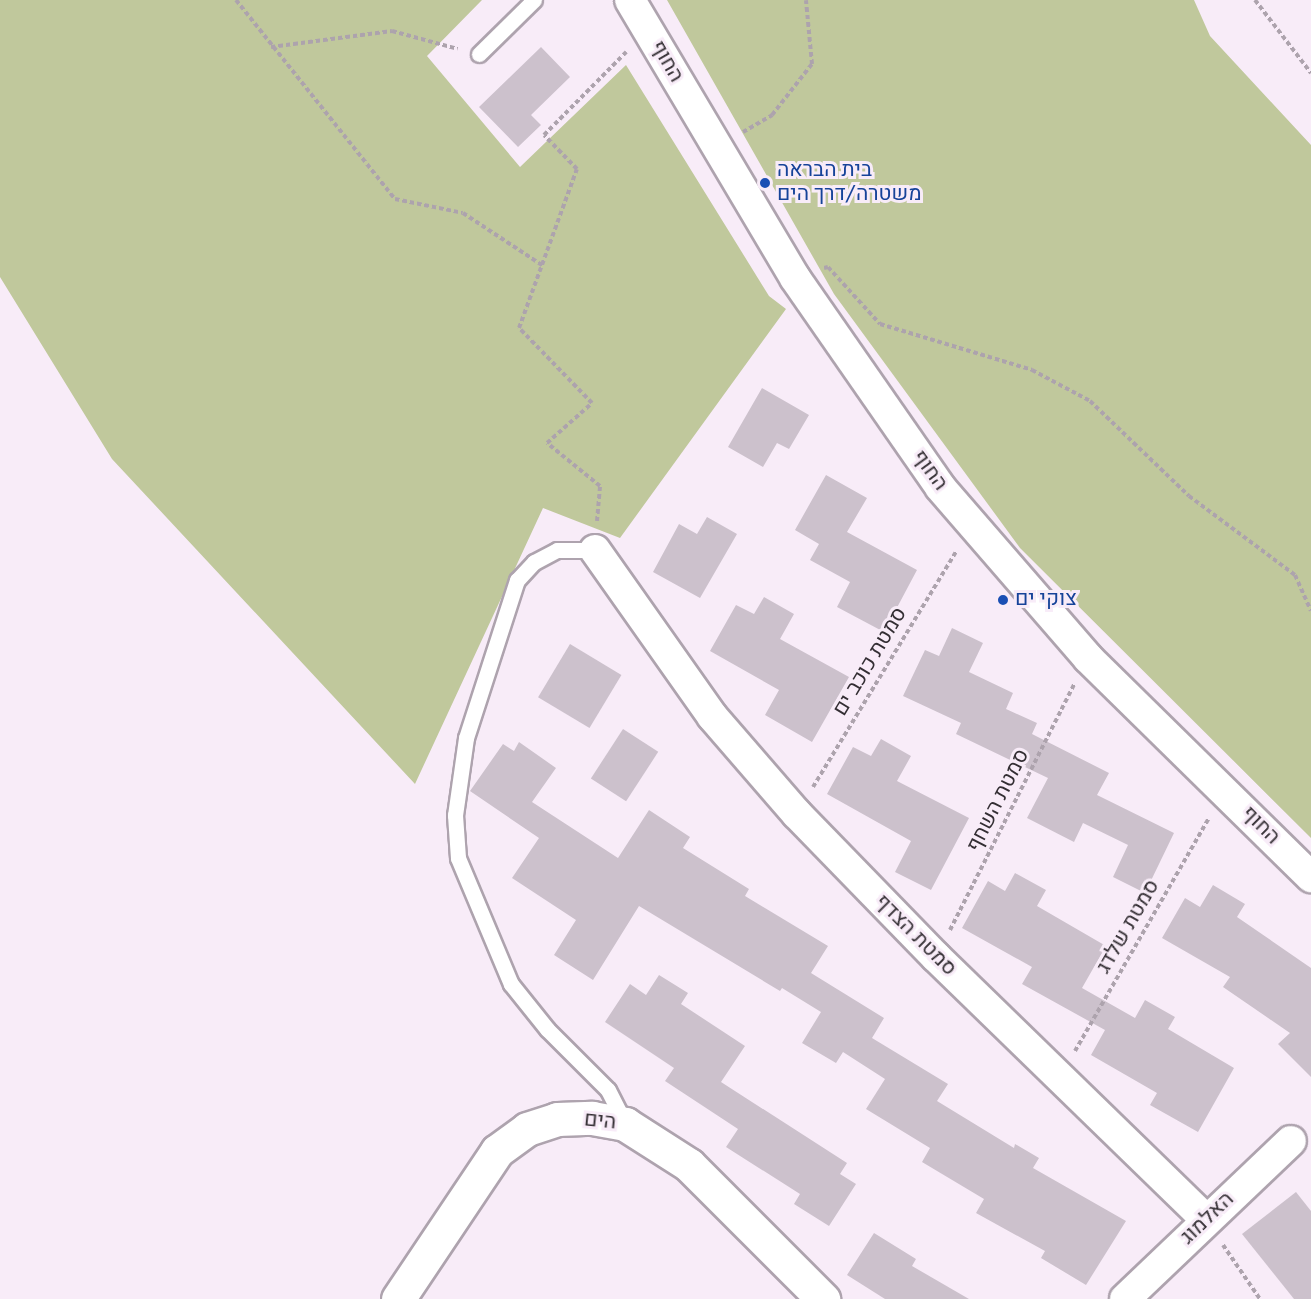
<!DOCTYPE html>
<html>
<head>
<meta charset="utf-8">
<style>
	body { margin:0 }
	#map { position:relative; width:1311px; height:1299px; overflow:hidden; background:#f8ecf8; font-family:Overpass,Heebo,sans-serif }
	div>[style] { position:absolute }
	.green>* { inset:0; background:#c0c89c }
	.building>* { inset:0; background:#ccc1cc; transform-origin:0 0 }
	.path>* { height:4px; margin-top:-2px; transform-origin:0; background:repeating-linear-gradient(90deg,#ada3ad 0 4.5px,transparent 0 7.5px) }
	.roads { filter:drop-shadow(2px 0 #aea3ae) drop-shadow(-2px 0 #aea3ae) drop-shadow(0 2px #aea3ae) drop-shadow(0 -2px #aea3ae) }
	.service>* { height:15px; margin:-7.5px; padding:0 7.5px; transform-origin:7.5px; border-radius:7.5px; background:#fff }
	.minor>* { height:30px; margin:-15px; padding:0 15px; transform-origin:15px; border-radius:15px; background:#fff }
	.tertiary>* { height:33px; margin:-16.5px; padding:0 16.5px; transform-origin:16.5px; border-radius:16.5px; background:#fff }
	.dots>* { width:16px; height:16px; translate:-50% -50%; box-sizing:border-box; border:3px solid #f8ecf8; border-radius:50% }
	span { translate:-50% -50%; white-space:nowrap; text-align:center; line-height:1.15; -webkit-text-stroke:6px #f8ecf8; paint-order:stroke }
	.street-label { font-size:21px; color:#332e33 }
	.transit-label { font-size:21px; color:#164399 }
	.left { translate:0 -50%; text-align:left }
</style>
</head>
<body>
<div id="map">
	<div class="green">
		<i style="clip-path:polygon(0 0,482px 0,427px 56px,520px 167px,626px 65px,769px 296px,786px 309px,620px 538px,543px 508px,415px 784px,112px 459px,0 277px)"></i>
		<i style="clip-path:polygon(667px 0,1194px 0,1210px 36px,1311px 145px,1311px 838px,1020px 548px,834px 294px)"></i>
	</div>
	<div class="building">
		<i style="clip-path:polygon(541px 47px,570px 77px,531px 115px,541px 125px,518px 147px,479px 107px)"></i>
		<i style="clip-path:polygon(762px 388px,809px 415px,789px 449px,777px 443px,763px 467px,728px 447px)"></i>
		<i style="clip-path:polygon(826px 475px,867px 498px,847px 532px,917px 570px,884px 632px,837px 607px,850px 582px,810px 560px,819px 544px,795px 530px)"></i>
		<i style="clip-path:polygon(707px 517px,737px 534px,700px 598px,653px 572px,679px 524px,697px 534px)"></i>
		<i style="clip-path:polygon(764px 597px,794px 614px,780px 639px,849px 677px,812px 742px,765px 715px,779px 690px,710px 651px,736px 605px,754px 614px)"></i>
		<i style="clip-path:polygon(952px 628px,983px 643px,969px 672px,1013px 693px,1006px 709px,1037px 723px,1032px 734px,1109px 773px,1097px 795px,1174px 833px,1145px 893px,1113px 877px,1128px 845px,1083px 823px,1074px 842px,1027px 818px,1048px 778px,956px 734px,961px 723px,903px 696px,925px 650px,939px 656px)"></i>
		<i style="left:570px;top:644px;width:60px;height:62px;rotate:31deg"></i>
		<i style="left:623px;top:729px;width:42px;height:59px;rotate:33deg"></i>
		<i style="clip-path:polygon(881px 739px,911px 756px,897px 781px,969px 818px,931px 890px,895px 872px,911px 841px,827px 794px,853px 747px,871px 756px)"></i>
		<i style="clip-path:polygon(519px 742px,556px 768px,532px 802px,618px 858px,649px 810px,690px 837px,683px 848px,749px 889px,745px 896px,828px 946px,811px 973px,884px 1018px,872px 1038px,948px 1084px,937px 1101px,1014px 1148px,1015px 1144px,1039px 1158px,1033px 1168px,1126px 1221px,1086px 1285px,1041px 1258px,1045px 1251px,976px 1213px,984px 1199px,922px 1162px,930px 1148px,866px 1109px,885px 1079px,843px 1052px,836px 1063px,802px 1043px,821px 1012px,782px 988px,780px 991px,639px 906px,593px 980px,554px 955px,576px 920px,512px 878px,539px 838px,470px 791px,503px 744px,514px 751px)"></i>
		<i style="clip-path:polygon(1015px 873px,1046px 890px,1037px 906px,1106px 946px,1082px 988px,1135px 1018px,1145px 1000px,1175px 1017px,1168px 1029px,1234px 1068px,1198px 1132px,1150px 1105px,1157px 1093px,1091px 1055px,1105px 1030px,1022px 984px,1032px 967px,962px 928px,988px 881px,1005px 891px)"></i>
		<i style="clip-path:polygon(1213px 885px,1245px 904px,1237px 917px,1311px 968px,1311px 1077px,1278px 1044px,1290px 1033px,1223px 987px,1230px 977px,1162px 938px,1185px 898px,1200px 907px)"></i>
		<i style="clip-path:polygon(659px 975px,688px 993px,681px 1004px,745px 1046px,721px 1082px,847px 1163px,840px 1174px,856px 1184px,829px 1226px,794px 1204px,800px 1194px,726px 1147px,738px 1129px,665px 1081px,674px 1068px,605px 1022px,630px 984px,646px 995px)"></i>
		<i style="clip-path:polygon(1296px 1192px,1311px 1211px,1311px 1299px,1294px 1299px,1242px 1234px)"></i>
		<i style="clip-path:polygon(874px 1233px,916px 1259px,912px 1266px,969px 1299px,885px 1299px,847px 1275px)"></i>
	</div>
	<div class="path">
		<i style="left:236px;top:0;width:255px;rotate:51.4deg"></i>
		<i style="left:395px;top:199px;width:69px;rotate:11.6deg"></i>
		<i style="left:463px;top:213px;width:95px;rotate:33.4deg"></i>
		<i style="left:1255px;top:0;width:92px;rotate:52.5deg"></i>
		<i style="left:271px;top:47px;width:122px;rotate:-7.5deg"></i>
		<i style="left:392px;top:31px;width:68px;rotate:15.3deg"></i>
		<i style="left:743px;top:132px;width:34px;rotate:-30deg"></i>
		<i style="left:772px;top:115px;width:65px;rotate:-51.9deg"></i>
		<i style="left:812px;top:64px;width:64px;rotate:-95.4deg"></i>
		<i style="left:824px;top:268px;width:4px;rotate:-14deg"></i>
		<i style="left:828px;top:267px;width:77px;rotate:47.6deg"></i>
		<i style="left:880px;top:324px;width:159px;rotate:16.8deg"></i>
		<i style="left:1032px;top:370px;width:66px;rotate:28.1deg"></i>
		<i style="left:1090px;top:401px;width:137px;rotate:43.8deg"></i>
		<i style="left:1189px;top:496px;width:132px;rotate:36.7deg"></i>
		<i style="left:1295px;top:575px;width:39px;rotate:66deg"></i>
		<i style="left:597px;top:521px;width:35px;rotate:-85deg"></i>
		<i style="left:600px;top:486px;width:68px;rotate:-140.9deg"></i>
		<i style="left:547px;top:443px;width:60px;rotate:-41.6deg"></i>
		<i style="left:592px;top:403px;width:105px;rotate:-134.2deg"></i>
		<i style="left:519px;top:328px;width:169px;rotate:-70deg"></i>
		<i style="left:577px;top:169px;width:47px;rotate:-134.1deg"></i>
		<i style="left:544px;top:135px;width:117px;rotate:-45.3deg"></i>
		<i style="left:813px;top:787px;width:277px;rotate:-58.7deg"></i>
		<i style="left:950px;top:930px;width:275px;rotate:-63.2deg"></i>
		<i style="left:1075px;top:1051px;width:269px;rotate:-60.1deg"></i>
		<i style="left:1223px;top:1245px;width:65px;rotate:55.6deg"></i>
	</div>
	<div class="roads">
		<div class="service">
			<i style="left:479px;top:54px;width:77px;rotate:-44.5deg"></i>
			<i style="left:595px;top:550px;width:38px;rotate:180deg"></i>
			<i style="left:557px;top:550px;width:26px;rotate:152deg"></i>
			<i style="left:534px;top:562px;width:25px;rotate:133deg"></i>
			<i style="left:517px;top:580px;width:166px;rotate:107.9deg"></i>
			<i style="left:466px;top:738px;width:78px;rotate:98.1deg"></i>
			<i style="left:455px;top:815px;width:43px;rotate:86deg"></i>
			<i style="left:458px;top:858px;width:137px;rotate:67.2deg"></i>
			<i style="left:511px;top:984px;width:58px;rotate:51.3deg"></i>
			<i style="left:547px;top:1029px;width:86px;rotate:45deg"></i>
			<i style="left:608px;top:1090px;width:37px;rotate:63deg"></i>
		</div>
		<div class="minor">
			<i style="left:630px;top:0;width:323px;rotate:59.3deg"></i>
			<i style="left:795px;top:278px;width:254px;rotate:55.2deg"></i>
			<i style="left:940px;top:487px;width:226px;rotate:49.1deg"></i>
			<i style="left:1088px;top:658px;width:313px;rotate:44.5deg"></i>
			<i style="left:595px;top:550px;width:203px;rotate:54.8deg"></i>
			<i style="left:712px;top:716px;width:130px;rotate:49.1deg"></i>
			<i style="left:797px;top:814px;width:199px;rotate:45.8deg"></i>
			<i style="left:936px;top:957px;width:377px;rotate:44.2deg"></i>
			<i style="left:1125px;top:1299px;width:229px;rotate:-43.6deg"></i>
		</div>
		<div class="tertiary">
			<i style="left:398px;top:1299px;width:178px;rotate:-56.2deg"></i>
			<i style="left:497px;top:1151px;width:37px;rotate:-36deg"></i>
			<i style="left:527px;top:1129px;width:32px;rotate:-18deg"></i>
			<i style="left:557px;top:1119px;width:35px;rotate:-2deg"></i>
			<i style="left:592px;top:1118px;width:34px;rotate:10deg"></i>
			<i style="left:625px;top:1124px;width:76px;rotate:32.6deg"></i>
			<i style="left:689px;top:1165px;width:190px;rotate:45deg"></i>
		</div>
	</div>
	<div class="dots">
		<i style="left:765px;top:183px;background:#1a4fb4"></i>
		<i style="left:1003px;top:600px;background:#1a4fb4"></i>
	</div>
	<div class="street-label">
		<span style="left:666px;top:62px;rotate:60deg">החוף</span>
		<span style="left:929px;top:471px;rotate:54deg">החוף</span>
		<span style="left:871px;top:662px;rotate:-59deg">סמטת כוכב ים</span>
		<span style="left:999px;top:801px;rotate:-63deg">סמטת השחף</span>
		<span style="left:1260px;top:826px;rotate:45deg">החוף</span>
		<span style="left:1129px;top:927px;rotate:-60deg">סמטת שלדג</span>
		<span style="left:915px;top:936px;rotate:45deg">סמטת הצדף</span>
		<span style="left:600px;top:1122px;rotate:6deg">הים</span>
		<span style="left:1208px;top:1219px;rotate:-44deg">האלמוג</span>
	</div>
	<div class="transit-label">
		<span class="left" style="left:777px;top:183px">בית הבראה<br>משטרה/דרך הים</span>
		<span class="left" style="left:1015px;top:600px">צוקי ים</span>
	</div>
</div>
</body>
</html>
